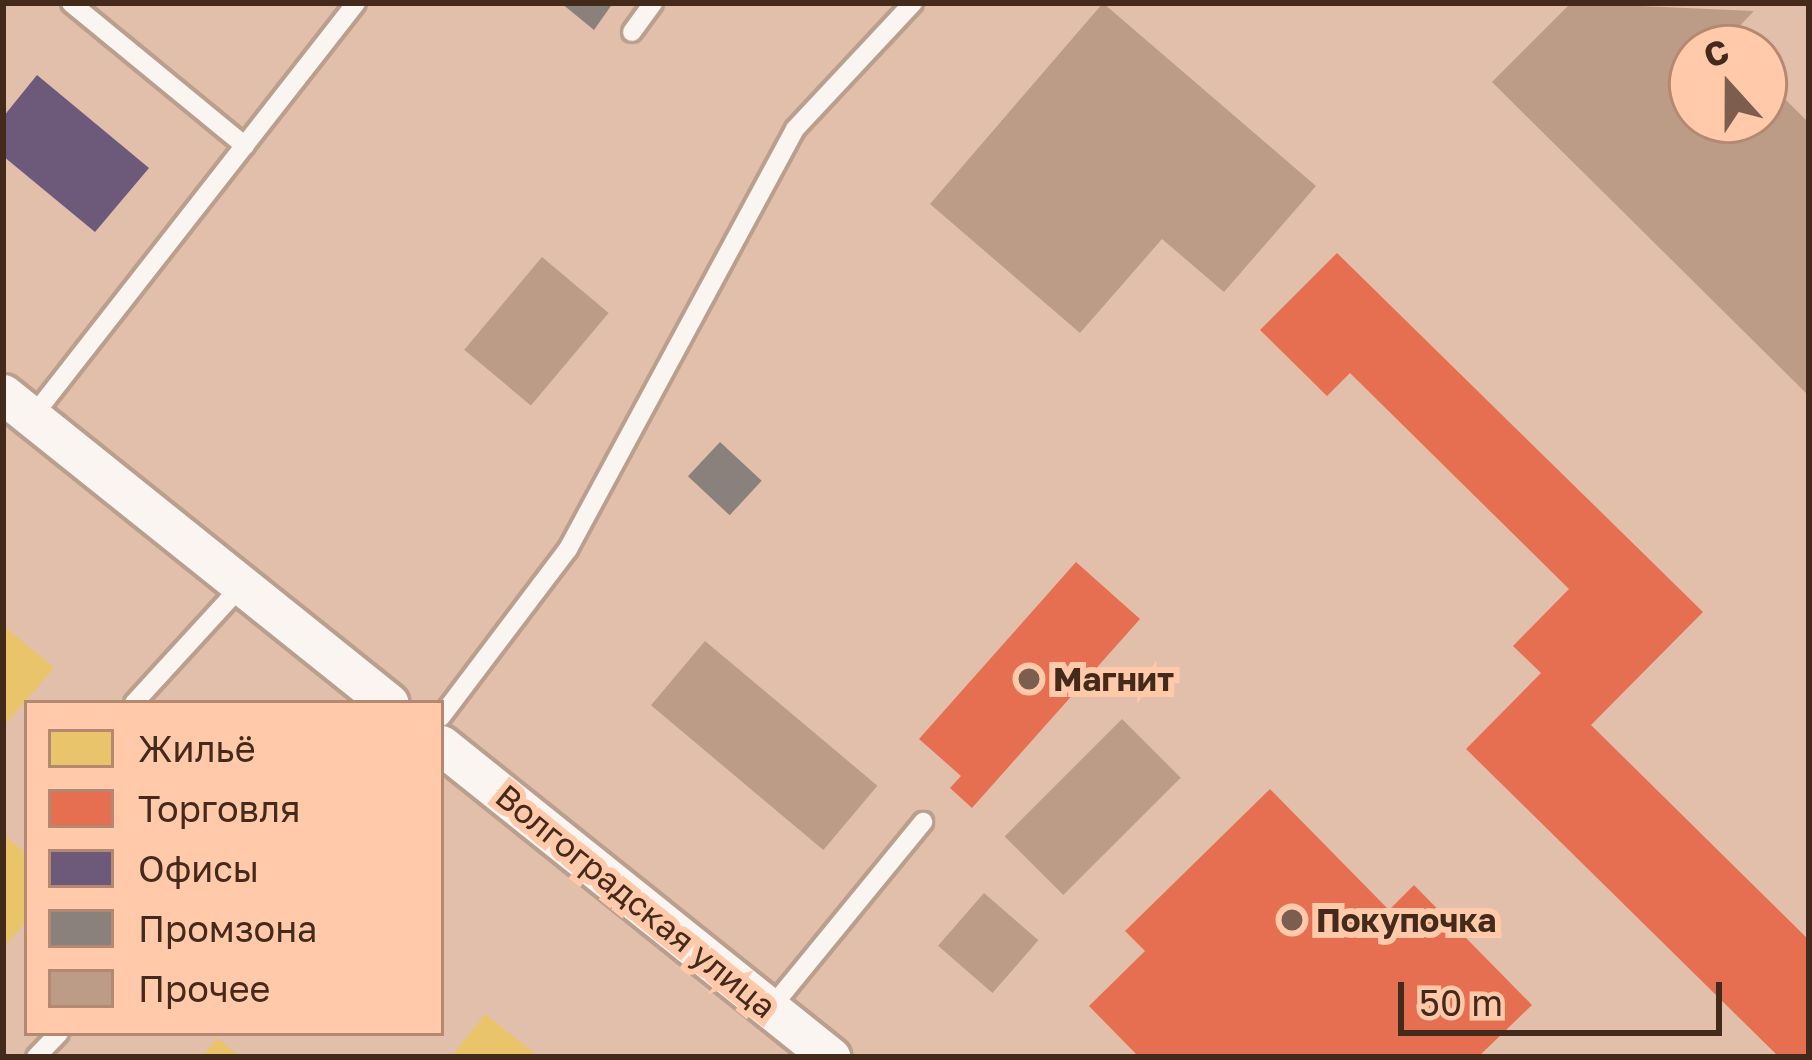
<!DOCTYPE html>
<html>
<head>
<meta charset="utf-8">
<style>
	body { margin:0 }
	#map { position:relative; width:1812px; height:1060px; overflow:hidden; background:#e2bfaa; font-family:"Golos Text",sans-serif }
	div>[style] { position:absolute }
	.homes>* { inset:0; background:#e9c46a }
	.shops>* { inset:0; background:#e76f51 }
	.offices>* { inset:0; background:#6d597a }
	.industry>* { inset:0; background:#8a817c; transform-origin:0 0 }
	.building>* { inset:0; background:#bc9c87; transform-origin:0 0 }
	.roads { filter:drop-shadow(3px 0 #ba9f8e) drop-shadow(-3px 0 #ba9f8e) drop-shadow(0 3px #ba9f8e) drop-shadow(0 -3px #ba9f8e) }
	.service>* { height:18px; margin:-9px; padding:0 9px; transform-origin:9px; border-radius:9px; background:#fbf5f2 }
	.minor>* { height:39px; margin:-19.5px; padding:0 19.5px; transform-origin:19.5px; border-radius:19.5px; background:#fbf5f2 }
	.dots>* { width:33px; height:33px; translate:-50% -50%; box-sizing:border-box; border:6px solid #ffc9aa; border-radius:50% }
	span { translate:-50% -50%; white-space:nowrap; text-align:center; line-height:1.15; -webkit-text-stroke:12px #ffc9aa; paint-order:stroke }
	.poi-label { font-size:33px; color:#442a1b; font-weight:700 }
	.left { translate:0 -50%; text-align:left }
	.street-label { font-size:33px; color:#442a1b }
	.frame { position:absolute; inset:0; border:6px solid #442a1b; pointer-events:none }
	.legend { position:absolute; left:24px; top:700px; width:420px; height:336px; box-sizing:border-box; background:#ffc9aa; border:3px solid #b48971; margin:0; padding:15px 21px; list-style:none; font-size:36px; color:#442a1b }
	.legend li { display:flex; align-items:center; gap:24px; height:60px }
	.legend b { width:60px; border:3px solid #b48971 }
	.north { position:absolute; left:1668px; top:24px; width:120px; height:120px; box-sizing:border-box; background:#ffc9aa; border:3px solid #b48971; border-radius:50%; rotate:339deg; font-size:33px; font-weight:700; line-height:48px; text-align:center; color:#442a1b }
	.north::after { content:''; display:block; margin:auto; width:42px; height:54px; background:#7b5e4d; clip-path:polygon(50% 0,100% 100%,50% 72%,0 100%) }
	.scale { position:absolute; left:1398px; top:982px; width:324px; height:54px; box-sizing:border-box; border:6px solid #442a1b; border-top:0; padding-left:15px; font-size:36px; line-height:42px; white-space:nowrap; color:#442a1b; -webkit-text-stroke:9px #ffc9aa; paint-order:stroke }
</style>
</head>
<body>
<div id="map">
	<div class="homes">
		<i style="clip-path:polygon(3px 625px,54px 668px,3px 727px)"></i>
		<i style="clip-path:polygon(3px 834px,27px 854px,27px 920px,3px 949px)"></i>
		<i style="clip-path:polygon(485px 1014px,539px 1057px,451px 1057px)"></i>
		<i style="clip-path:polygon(217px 1038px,241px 1057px,202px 1057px)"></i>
	</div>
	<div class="shops">
		<i style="clip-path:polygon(1337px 253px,1703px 612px,1591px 725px,1809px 940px,1809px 1057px,1779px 1057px,1466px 749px,1541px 673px,1513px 646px,1569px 589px,1350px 373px,1327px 396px,1260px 330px)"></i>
		<i style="clip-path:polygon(1076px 562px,1140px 619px,972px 808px,950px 788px,961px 776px,919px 739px)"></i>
		<i style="clip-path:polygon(1270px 789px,1389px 910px,1414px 885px,1532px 1005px,1478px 1057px,1139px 1057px,1089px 1006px,1145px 951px,1125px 931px)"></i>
	</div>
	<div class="offices">
		<i style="clip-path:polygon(37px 75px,149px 168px,95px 232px,3px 156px,3px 117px)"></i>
	</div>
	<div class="industry">
		<i style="clip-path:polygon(561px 3px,613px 3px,594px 30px)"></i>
		<i style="left:720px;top:442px;width:57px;height:47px;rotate:43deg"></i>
	</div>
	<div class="building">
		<i style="clip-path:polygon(1103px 3px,1316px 186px,1224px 292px,1162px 239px,1080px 333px,930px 204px)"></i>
		<i style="clip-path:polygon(1571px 3px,1754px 11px,1726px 40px,1734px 48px,1692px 48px,1692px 120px,1764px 120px,1764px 78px,1809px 123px,1809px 396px,1492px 82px)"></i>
		<i style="left:542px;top:257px;width:87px;height:121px;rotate:40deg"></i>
		<i style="left:705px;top:641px;width:225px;height:84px;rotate:40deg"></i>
		<i style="left:1122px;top:719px;width:83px;height:166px;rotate:45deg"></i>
		<i style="left:984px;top:893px;width:72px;height:70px;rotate:41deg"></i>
	</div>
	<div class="roads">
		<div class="service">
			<i style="left:71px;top:3px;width:225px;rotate:39.4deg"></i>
			<i style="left:632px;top:32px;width:36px;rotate:-54deg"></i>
			<i style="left:33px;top:416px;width:524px;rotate:-51.97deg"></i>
			<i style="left:134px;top:703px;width:160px;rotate:-47.5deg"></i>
			<i style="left:441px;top:717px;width:211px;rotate:-52.9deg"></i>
			<i style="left:568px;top:549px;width:477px;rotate:-61.6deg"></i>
			<i style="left:795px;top:129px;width:173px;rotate:-46.9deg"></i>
			<i style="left:770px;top:1009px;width:242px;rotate:-50.7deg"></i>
			<i style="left:36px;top:1057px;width:33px;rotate:-46deg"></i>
		</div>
		<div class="minor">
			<i style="left:3px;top:394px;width:494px;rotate:38.7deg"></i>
			<i style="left:441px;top:745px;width:499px;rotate:38.7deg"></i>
		</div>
	</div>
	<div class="dots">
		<i style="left:1029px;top:679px;background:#7b5e4d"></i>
		<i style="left:1292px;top:920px;background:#7b5e4d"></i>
	</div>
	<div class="poi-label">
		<span class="left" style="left:1053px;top:679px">Магнит</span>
		<span class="left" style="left:1316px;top:920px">Покупочка</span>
	</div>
	<div class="street-label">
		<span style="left:636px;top:901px;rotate:39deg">Волгоградская улица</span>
	</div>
	<div class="frame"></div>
	<ul class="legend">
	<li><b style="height:33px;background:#e9c46a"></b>Жильё</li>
	<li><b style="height:33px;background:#e76f51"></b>Торговля</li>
	<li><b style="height:33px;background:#6d597a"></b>Офисы</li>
	<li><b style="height:33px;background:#8a817c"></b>Промзона</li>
	<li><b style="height:33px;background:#bc9c87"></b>Прочее</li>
	</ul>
	<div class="north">С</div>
	<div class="scale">50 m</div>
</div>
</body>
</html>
